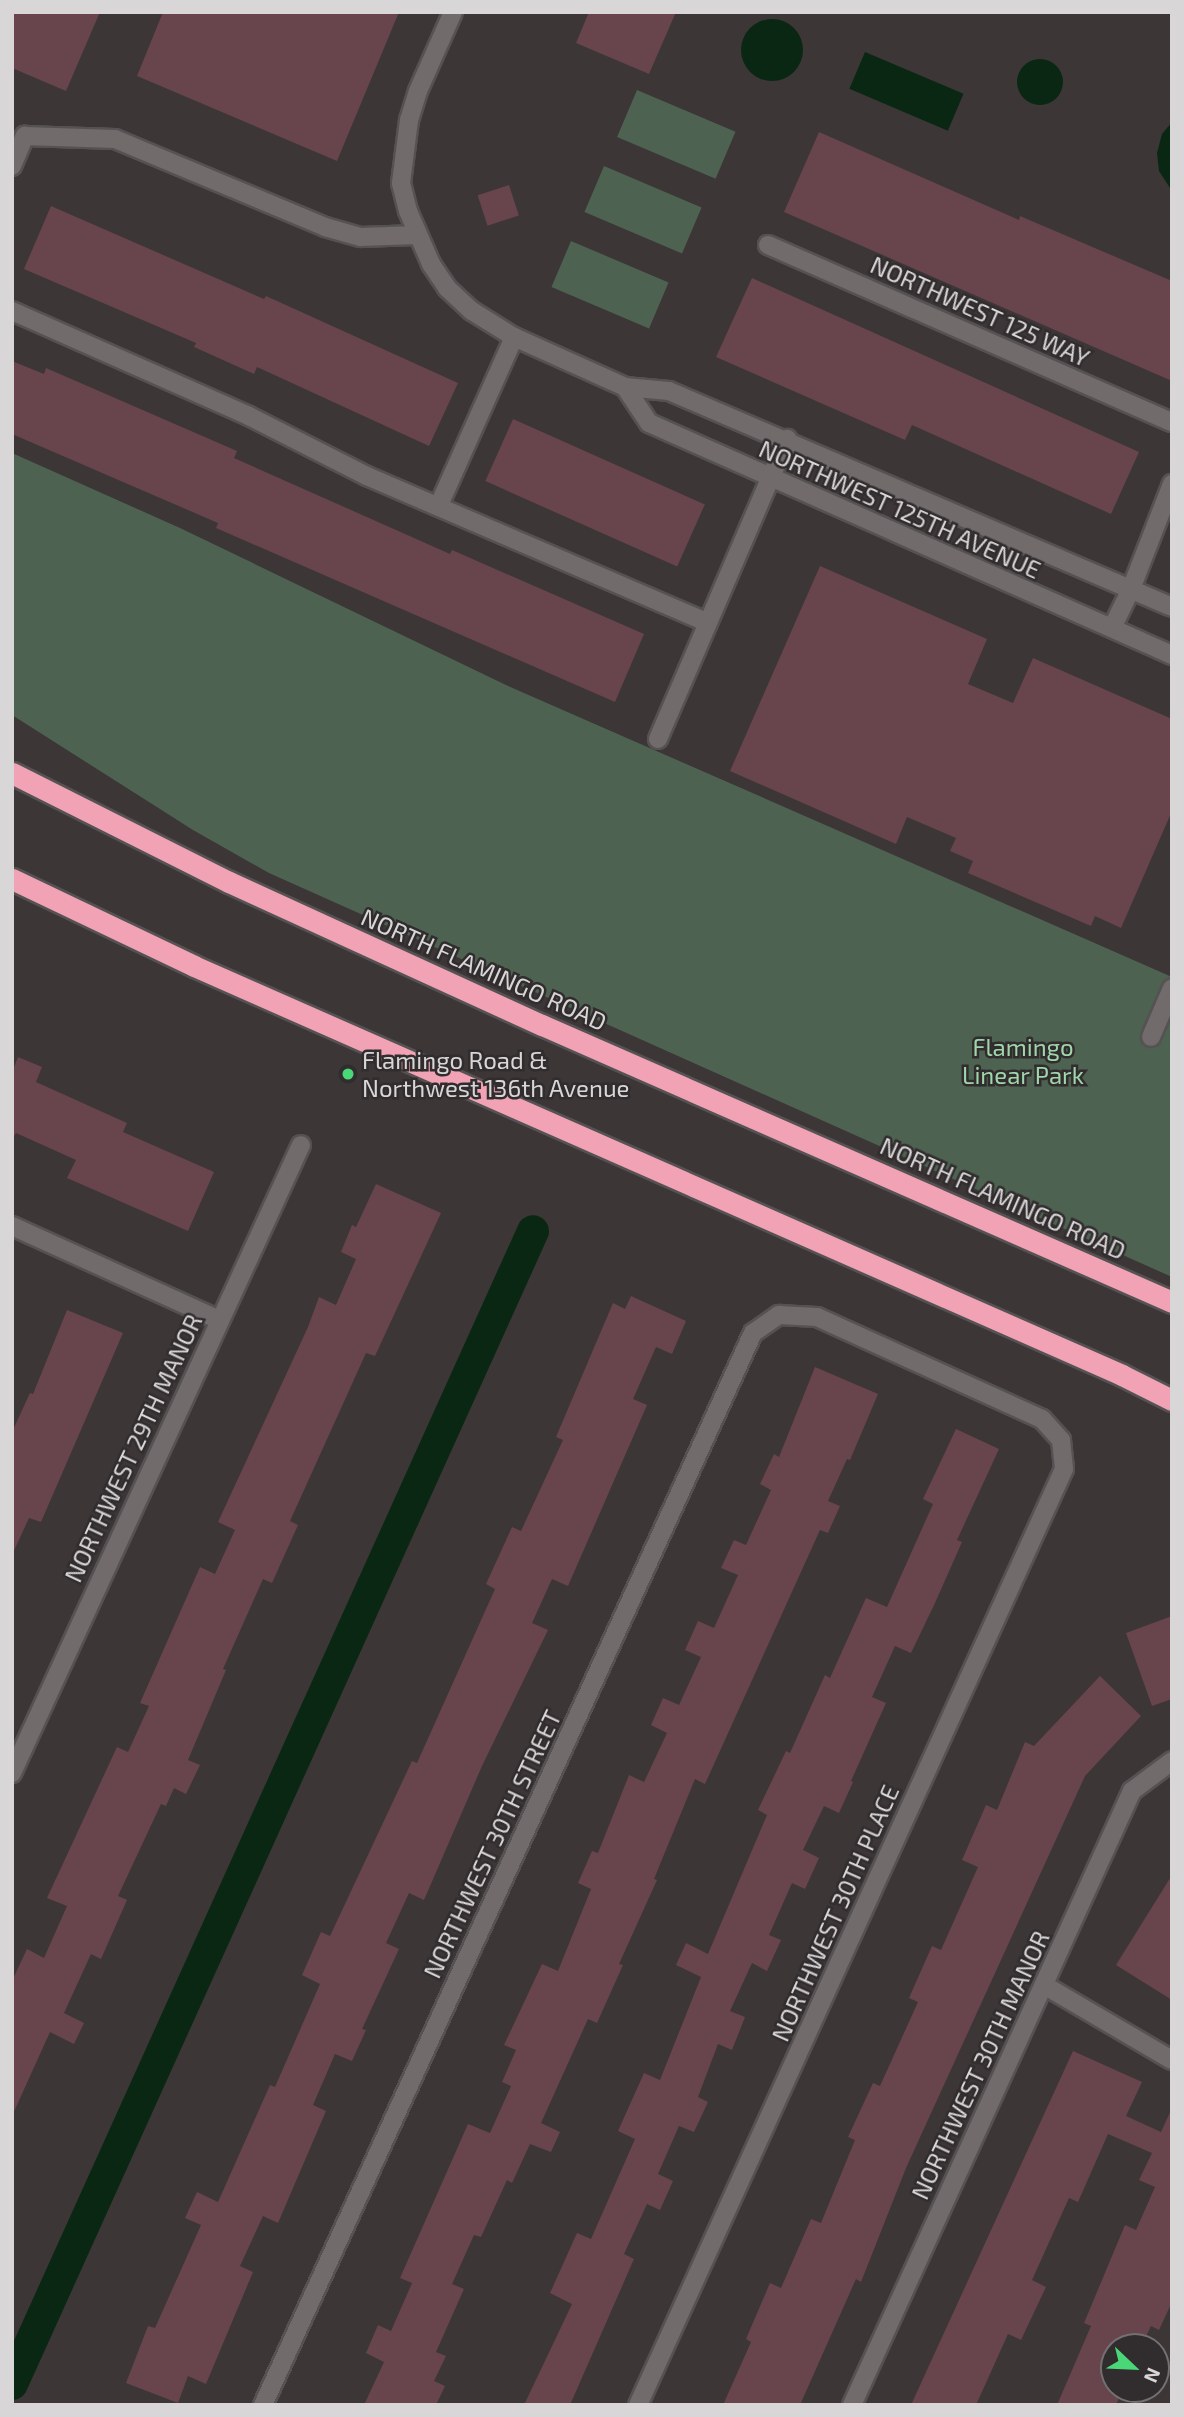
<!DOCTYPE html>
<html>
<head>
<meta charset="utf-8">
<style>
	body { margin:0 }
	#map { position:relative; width:1184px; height:2417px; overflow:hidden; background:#3c3637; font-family:"Exo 2",sans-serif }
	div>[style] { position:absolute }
	.green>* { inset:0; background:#4d6251; transform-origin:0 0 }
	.water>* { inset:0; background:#0a2713; transform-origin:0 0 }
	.round { border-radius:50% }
	.canal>* { height:32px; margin:-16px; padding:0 16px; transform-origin:16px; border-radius:16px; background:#0a2713 }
	.building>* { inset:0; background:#68444d; transform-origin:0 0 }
	.roads { filter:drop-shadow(2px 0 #565253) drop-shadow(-2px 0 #565253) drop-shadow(0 2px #565253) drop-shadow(0 -2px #565253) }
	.street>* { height:18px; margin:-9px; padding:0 9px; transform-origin:9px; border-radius:9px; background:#716b6c }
	.highway>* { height:21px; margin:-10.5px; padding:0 10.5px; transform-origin:10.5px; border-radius:10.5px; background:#f1a2b5 }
	.dots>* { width:19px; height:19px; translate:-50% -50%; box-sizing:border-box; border:4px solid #312c2d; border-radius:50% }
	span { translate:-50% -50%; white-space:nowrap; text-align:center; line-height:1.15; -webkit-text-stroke:5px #312c2d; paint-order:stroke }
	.street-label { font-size:24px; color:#d9d6d7 }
	.park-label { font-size:24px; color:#9fd6ab }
	.poi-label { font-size:24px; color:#d9d6d7 }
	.left { translate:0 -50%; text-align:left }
	.frame { position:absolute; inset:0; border:14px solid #d9d6d7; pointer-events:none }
	.north { position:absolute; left:1100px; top:2333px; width:70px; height:70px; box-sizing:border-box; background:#312c2d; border:2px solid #747071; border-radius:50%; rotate:113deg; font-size:19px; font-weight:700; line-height:28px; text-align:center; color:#d9d6d7 }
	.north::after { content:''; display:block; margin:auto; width:24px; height:32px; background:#49d778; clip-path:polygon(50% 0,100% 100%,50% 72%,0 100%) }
</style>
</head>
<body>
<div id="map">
	<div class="green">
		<i style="left:637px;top:90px;width:107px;height:51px;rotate:23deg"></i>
		<i style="left:604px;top:166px;width:106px;height:50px;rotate:23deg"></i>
		<i style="left:571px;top:241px;width:106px;height:50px;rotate:23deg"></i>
		<i style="clip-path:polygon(12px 453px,180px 528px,506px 685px,1172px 977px,1172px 1277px,269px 873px,193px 830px,12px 715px)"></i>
	</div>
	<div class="water">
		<i class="round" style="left:741px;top:19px;width:62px;height:62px"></i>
		<i style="left:865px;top:52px;width:107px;height:40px;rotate:23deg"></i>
		<i class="round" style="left:1017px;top:59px;width:46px;height:46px"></i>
		<i style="clip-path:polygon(1172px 122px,1172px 191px,1159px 171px,1157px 153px,1162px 134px)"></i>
	</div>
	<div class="canal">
		<i style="left:12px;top:2384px;width:1265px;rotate:-65.68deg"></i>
	</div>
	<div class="building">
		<i style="clip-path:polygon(12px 12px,100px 12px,66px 91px,12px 68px)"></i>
		<i style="clip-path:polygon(163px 12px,399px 12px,337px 161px,137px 76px)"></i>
		<i style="clip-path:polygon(589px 12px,676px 12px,649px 74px,576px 43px)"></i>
		<i style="clip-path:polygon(819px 132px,1019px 220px,1020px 216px,1172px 281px,1172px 381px,784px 212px)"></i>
		<i style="left:509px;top:185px;width:32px;height:33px;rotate:72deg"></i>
		<i style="clip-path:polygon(51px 206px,264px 299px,266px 296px,458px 383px,429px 446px,257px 367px,254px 374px,194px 347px,196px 343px,24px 269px)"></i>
		<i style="clip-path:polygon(752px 278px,1139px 452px,1111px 514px,912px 425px,905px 440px,716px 357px)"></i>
		<i style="clip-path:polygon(12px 361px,44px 374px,46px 368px,237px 451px,234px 458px,450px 554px,452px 550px,644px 634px,615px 702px,216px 528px,218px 523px,12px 434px)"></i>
		<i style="left:513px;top:419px;width:210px;height:68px;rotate:24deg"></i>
		<i style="clip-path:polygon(820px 566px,987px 639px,968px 684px,1013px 703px,1033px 658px,1172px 719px,1172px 811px,1121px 928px,1095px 916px,1091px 926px,968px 873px,973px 861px,950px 851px,956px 838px,907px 817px,896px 844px,730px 771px)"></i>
		<i style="clip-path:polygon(18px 1057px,42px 1067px,36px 1082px,127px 1123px,123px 1132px,214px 1172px,188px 1231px,67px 1178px,76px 1160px,16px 1133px,12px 1139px,12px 1072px)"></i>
		<i style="clip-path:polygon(376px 1184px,441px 1213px,375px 1356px,366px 1353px,290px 1521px,298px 1525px,272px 1583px,263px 1579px,223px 1669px,226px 1670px,188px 1760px,200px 1765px,186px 1794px,174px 1788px,166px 1806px,161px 1804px,118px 1896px,127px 1900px,101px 1959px,91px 1954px,64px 2013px,84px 2023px,74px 2044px,50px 2032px,12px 2116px,12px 1981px,27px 1949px,44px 1958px,67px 1906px,47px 1898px,117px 1747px,128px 1752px,149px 1706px,140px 1703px,200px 1567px,215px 1574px,235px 1530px,218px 1522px,308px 1327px,319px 1297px,336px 1305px,356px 1259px,341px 1252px,352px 1225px,356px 1227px)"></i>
		<i style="clip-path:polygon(631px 1296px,686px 1321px,672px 1354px,656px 1347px,633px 1399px,647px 1405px,568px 1586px,552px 1579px,532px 1623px,548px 1630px,482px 1766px,424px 1900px,409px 1893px,386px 1943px,399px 1949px,362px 2029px,366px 2030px,352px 2061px,335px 2054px,313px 2105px,326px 2111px,278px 2223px,263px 2216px,240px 2266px,253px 2272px,206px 2384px,188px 2376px,178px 2403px,126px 2383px,148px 2326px,155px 2328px,201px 2225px,185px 2218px,197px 2192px,218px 2202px,270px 2085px,275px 2087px,320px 1984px,302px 1975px,321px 1932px,330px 1936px,412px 1761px,417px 1763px,495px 1589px,486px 1584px,512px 1527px,521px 1531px,563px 1440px,556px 1437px,613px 1303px,625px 1309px)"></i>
		<i style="clip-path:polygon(67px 1310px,123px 1333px,41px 1522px,29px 1518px,12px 1555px,12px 1432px,30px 1393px,33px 1394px)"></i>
		<i style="clip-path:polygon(815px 1367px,878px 1394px,850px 1460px,847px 1459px,828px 1501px,840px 1506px,828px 1533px,820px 1530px,705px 1784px,695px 1779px,654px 1879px,657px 1880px,619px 1964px,623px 1965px,597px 2023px,588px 2019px,541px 2123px,560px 2132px,551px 2152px,530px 2144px,512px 2183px,507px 2180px,481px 2237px,474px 2235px,452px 2284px,464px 2289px,436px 2352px,446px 2356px,434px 2381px,445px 2386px,436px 2405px,364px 2405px,384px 2362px,366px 2353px,378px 2325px,391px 2331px,412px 2283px,400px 2278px,468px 2124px,490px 2133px,511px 2086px,502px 2082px,516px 2050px,504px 2045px,542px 1964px,558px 1971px,591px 1889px,578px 1883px,592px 1851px,598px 1853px,629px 1775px,644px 1782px,667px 1733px,651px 1725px,663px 1698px,679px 1705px,701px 1657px,685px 1650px,698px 1621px,714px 1628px,738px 1575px,721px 1568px,734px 1540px,746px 1545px,771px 1490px,760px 1484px,774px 1454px,779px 1457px)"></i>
		<i style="clip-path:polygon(956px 1429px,999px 1449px,957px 1540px,962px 1542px,935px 1603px,911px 1653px,895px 1646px,872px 1697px,886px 1703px,851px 1781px,853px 1782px,839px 1813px,824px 1806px,803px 1850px,819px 1858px,805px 1889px,792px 1883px,769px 1935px,781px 1940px,767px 1971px,752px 1963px,730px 2011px,745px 2017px,732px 2050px,718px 2044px,698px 2097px,708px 2102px,694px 2132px,679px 2126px,658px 2174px,673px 2181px,660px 2210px,647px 2204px,624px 2254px,634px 2259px,570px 2405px,524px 2405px,572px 2304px,550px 2293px,577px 2233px,591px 2239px,635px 2139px,618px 2131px,644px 2073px,660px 2080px,701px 1977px,676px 1965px,686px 1943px,708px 1954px,767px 1815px,758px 1810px,786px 1751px,790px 1753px,825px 1675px,830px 1678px,866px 1598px,887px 1607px,933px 1504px,923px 1499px)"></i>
		<i style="clip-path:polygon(1172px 1616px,1172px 1699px,1152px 1706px,1126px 1633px)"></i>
		<i style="clip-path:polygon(1100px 1676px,1141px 1716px,1085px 1776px,906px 2168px,861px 2282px,856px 2279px,800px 2405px,723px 2405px,751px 2342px,746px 2339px,770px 2283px,781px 2288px,811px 2219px,821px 2223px,855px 2140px,848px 2137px,873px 2083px,880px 2086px,918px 2002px,909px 1998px,932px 1946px,941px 1950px,978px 1867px,962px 1860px,986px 1805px,997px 1810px,1025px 1742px,1034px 1746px)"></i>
		<i style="clip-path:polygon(1172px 1875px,1172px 2000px,1116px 1965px)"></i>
		<i style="clip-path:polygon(1073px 2051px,1142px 2082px,1126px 2116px,1161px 2132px,1172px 2108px,1172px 2302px,1159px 2330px,1151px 2326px,1141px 2347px,1114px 2347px,1114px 2389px,1123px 2389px,1116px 2405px,1057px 2405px,1091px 2326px,1084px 2323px,1125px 2225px,1136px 2230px,1155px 2187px,1139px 2180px,1152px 2153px,1108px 2134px,1078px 2202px,1069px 2198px,1032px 2280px,1046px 2287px,1021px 2340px,1008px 2334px,976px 2405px,911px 2405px)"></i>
	</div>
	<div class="roads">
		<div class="street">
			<i style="left:453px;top:12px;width:86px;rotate:113.9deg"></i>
			<i style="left:418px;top:91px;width:30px;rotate:107deg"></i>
			<i style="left:409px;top:120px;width:64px;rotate:97.2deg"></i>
			<i style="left:401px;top:183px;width:29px;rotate:76deg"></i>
			<i style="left:408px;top:211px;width:58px;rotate:66.5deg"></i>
			<i style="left:431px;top:264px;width:29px;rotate:56deg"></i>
			<i style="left:447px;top:288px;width:34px;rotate:43deg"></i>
			<i style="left:472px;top:311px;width:49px;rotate:31.8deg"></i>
			<i style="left:514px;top:337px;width:122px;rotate:24.2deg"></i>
			<i style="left:625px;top:387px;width:44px;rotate:5.2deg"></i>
			<i style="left:669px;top:391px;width:547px;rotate:23.24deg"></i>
			<i style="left:12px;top:166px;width:33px;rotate:-67deg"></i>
			<i style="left:25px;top:136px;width:90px;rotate:1.9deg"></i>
			<i style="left:115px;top:139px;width:228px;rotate:22.7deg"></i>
			<i style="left:325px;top:227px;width:37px;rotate:16deg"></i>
			<i style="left:361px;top:237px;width:56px;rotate:-2deg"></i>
			<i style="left:768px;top:245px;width:441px;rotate:23.7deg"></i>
			<i style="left:12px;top:311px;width:259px;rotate:23.9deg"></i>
			<i style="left:249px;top:416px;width:132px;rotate:27deg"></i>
			<i style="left:367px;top:476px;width:371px;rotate:23.3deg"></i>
			<i style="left:625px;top:387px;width:43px;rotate:56.3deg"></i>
			<i style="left:649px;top:423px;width:572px;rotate:23.92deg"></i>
			<i style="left:439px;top:505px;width:184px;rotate:-65.9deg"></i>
			<i style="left:1112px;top:628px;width:43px;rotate:-64deg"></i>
			<i style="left:1131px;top:589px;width:113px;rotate:-68.7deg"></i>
			<i style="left:658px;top:739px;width:327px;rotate:-66.7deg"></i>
			<i style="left:1151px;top:1037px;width:53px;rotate:-66.8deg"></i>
			<i style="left:12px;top:1226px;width:227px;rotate:24.4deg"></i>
			<i style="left:12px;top:1773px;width:691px;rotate:-65.29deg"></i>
			<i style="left:1044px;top:1985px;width:148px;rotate:30.4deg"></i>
			<i style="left:263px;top:2405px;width:1179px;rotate:-65.44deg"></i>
			<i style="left:753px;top:1333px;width:32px;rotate:-35deg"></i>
			<i style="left:779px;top:1315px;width:38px;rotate:3deg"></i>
			<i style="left:817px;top:1317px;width:247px;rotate:24.4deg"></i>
			<i style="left:1042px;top:1419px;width:28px;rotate:48deg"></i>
			<i style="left:1061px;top:1440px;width:29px;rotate:84deg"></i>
			<i style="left:1064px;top:1469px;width:1028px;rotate:114.47deg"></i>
			<i style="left:852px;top:2405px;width:675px;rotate:-65.49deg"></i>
			<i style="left:1132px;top:1791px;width:50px;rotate:-36.9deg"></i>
		</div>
		<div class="highway">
			<i style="left:12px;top:773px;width:243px;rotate:26.7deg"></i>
			<i style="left:229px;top:882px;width:344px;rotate:24.6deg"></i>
			<i style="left:542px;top:1025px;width:688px;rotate:23.73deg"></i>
			<i style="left:12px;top:879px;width:202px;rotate:25.5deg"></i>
			<i style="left:194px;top:966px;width:1014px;rotate:23.78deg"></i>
			<i style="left:1122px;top:1375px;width:56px;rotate:26.6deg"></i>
		</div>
	</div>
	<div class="dots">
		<i style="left:348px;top:1074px;background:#49d778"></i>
	</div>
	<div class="street-label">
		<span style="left:980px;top:311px;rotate:24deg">NORTHWEST 125 WAY</span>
		<span style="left:900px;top:509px;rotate:24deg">NORTHWEST 125TH AVENUE</span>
		<span style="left:484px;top:969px;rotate:24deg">NORTH FLAMINGO ROAD</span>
		<span style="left:1003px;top:1198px;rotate:24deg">NORTH FLAMINGO ROAD</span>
		<span style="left:133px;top:1448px;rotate:-65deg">NORTHWEST 29TH MANOR</span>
		<span style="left:492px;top:1844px;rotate:-65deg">NORTHWEST 30TH STREET</span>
		<span style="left:835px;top:1913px;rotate:-66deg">NORTHWEST 30TH PLACE</span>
		<span style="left:980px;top:2065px;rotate:-65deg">NORTHWEST 30TH MANOR</span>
	</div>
	<div class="park-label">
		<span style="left:1023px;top:1061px">Flamingo<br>Linear Park</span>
	</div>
	<div class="poi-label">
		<span class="left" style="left:362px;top:1074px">Flamingo Road &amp;<br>Northwest 136th Avenue</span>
	</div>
	<div class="frame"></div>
	<div class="north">N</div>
</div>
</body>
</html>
